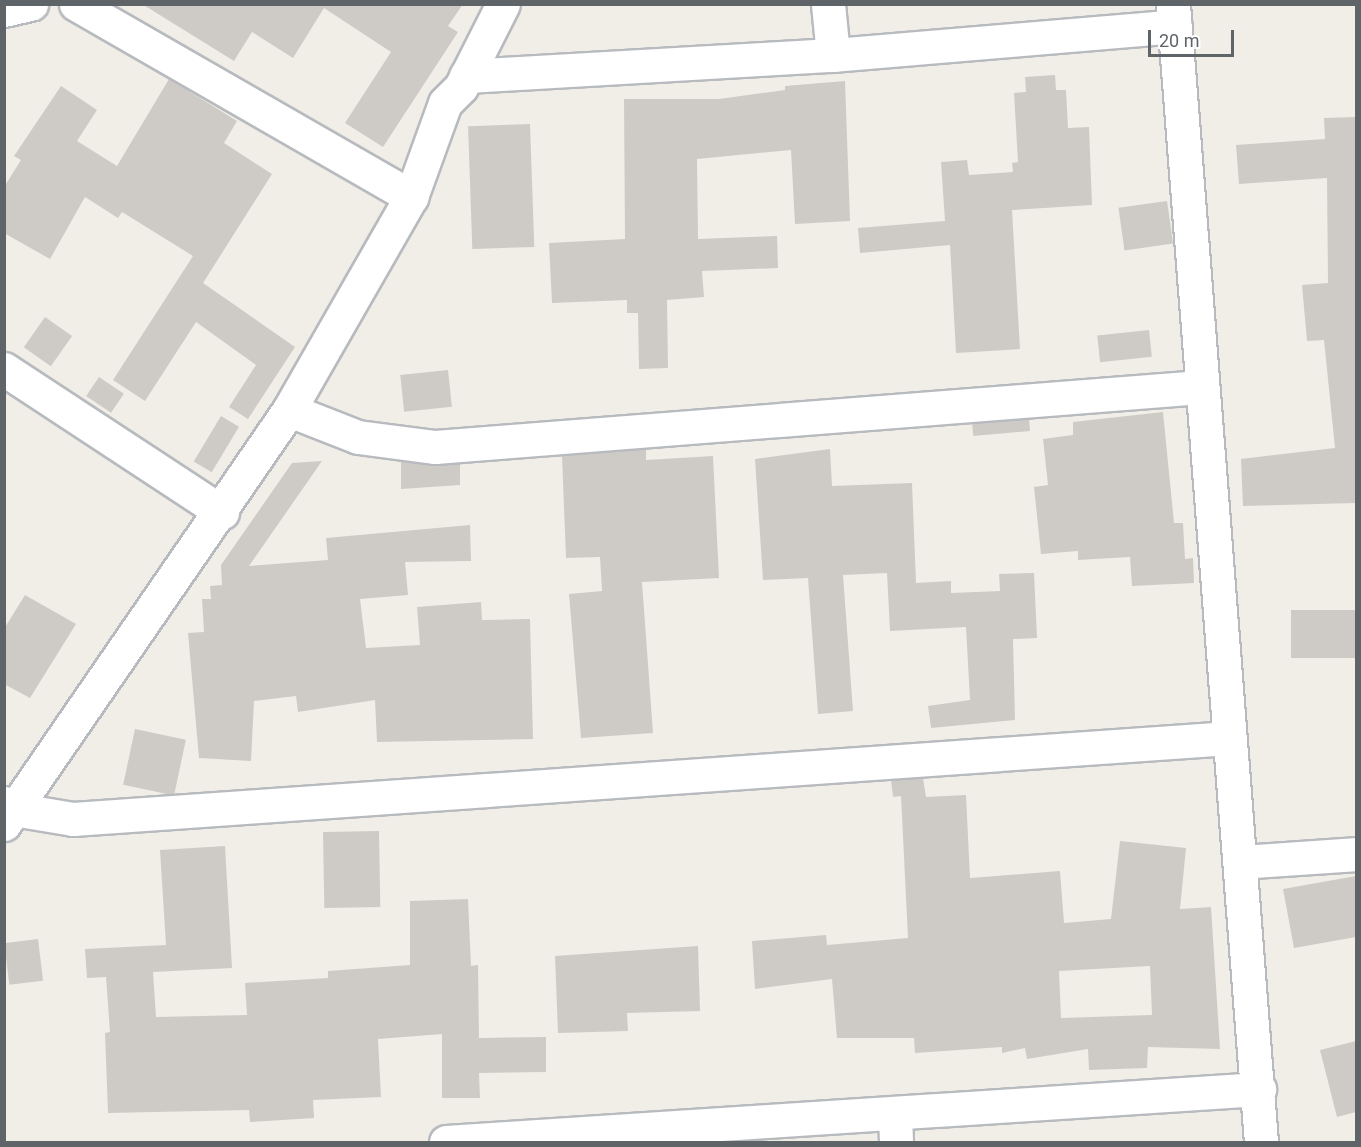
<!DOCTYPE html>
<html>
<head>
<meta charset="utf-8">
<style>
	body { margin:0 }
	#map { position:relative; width:1361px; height:1147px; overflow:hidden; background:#f1eee7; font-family:Roboto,sans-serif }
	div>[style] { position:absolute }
	.building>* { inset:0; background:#cecbc6; transform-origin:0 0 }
	.roads { filter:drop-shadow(2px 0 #b7babe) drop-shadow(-2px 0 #b7babe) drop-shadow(0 2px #b7babe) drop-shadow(0 -2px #b7babe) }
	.minor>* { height:33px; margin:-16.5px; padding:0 16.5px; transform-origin:16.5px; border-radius:16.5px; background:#fff }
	span { translate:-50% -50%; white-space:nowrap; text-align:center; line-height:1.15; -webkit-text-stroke:5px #fff; paint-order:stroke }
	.frame { position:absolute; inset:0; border:6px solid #5e6468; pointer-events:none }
	.scale { position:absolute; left:1148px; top:30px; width:86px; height:27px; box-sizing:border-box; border:3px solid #5e6468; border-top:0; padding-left:8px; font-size:18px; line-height:21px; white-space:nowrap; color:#5e6468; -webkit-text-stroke:4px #fff; paint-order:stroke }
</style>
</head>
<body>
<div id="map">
	<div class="building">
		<i style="clip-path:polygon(142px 4px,463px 4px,448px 26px,458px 32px,383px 147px,345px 123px,391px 52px,324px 8px,293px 58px,252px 32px,234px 61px)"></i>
		<i style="clip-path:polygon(1055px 75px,1056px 90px,1066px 90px,1068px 128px,1089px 127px,1092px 205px,1012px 210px,1020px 349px,956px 353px,950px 245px,860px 253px,858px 228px,945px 221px,941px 162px,967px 160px,969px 175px,1013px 172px,1012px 163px,1018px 162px,1014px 93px,1026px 92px,1025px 77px)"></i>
		<i style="clip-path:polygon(169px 79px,237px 121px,224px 143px,272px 174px,203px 283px,295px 347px,248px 419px,229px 407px,256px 365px,196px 322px,145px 401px,113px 380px,193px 256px,122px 212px,118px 218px,85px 197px,50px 259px,4px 233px,4px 187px,21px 160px,14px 156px,61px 86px,97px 110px,77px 141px,117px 166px)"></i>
		<i style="clip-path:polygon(845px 81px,850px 221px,795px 224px,791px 150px,697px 159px,698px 239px,777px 236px,778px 268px,702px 271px,704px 297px,667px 300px,668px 368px,639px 369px,638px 313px,627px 313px,627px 300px,552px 303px,549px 243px,625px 239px,624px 99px,719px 99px,785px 90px,785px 86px)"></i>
		<i style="clip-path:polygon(1356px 117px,1356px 503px,1243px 506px,1241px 459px,1335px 448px,1324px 340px,1307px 341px,1302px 285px,1328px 283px,1327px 178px,1239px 184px,1236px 145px,1325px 139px,1324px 118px)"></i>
		<i style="left:530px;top:124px;width:123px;height:62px;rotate:88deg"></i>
		<i style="left:1167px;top:201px;width:43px;height:49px;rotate:82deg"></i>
		<i style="left:45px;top:317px;width:33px;height:37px;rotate:35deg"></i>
		<i style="left:1149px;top:330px;width:27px;height:52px;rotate:84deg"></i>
		<i style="left:448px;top:370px;width:37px;height:48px;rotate:84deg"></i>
		<i style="left:99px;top:377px;width:30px;height:23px;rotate:34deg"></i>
		<i style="clip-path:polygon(1163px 412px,1174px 523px,1183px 523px,1185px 559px,1193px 558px,1194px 583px,1132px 586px,1130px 557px,1078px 560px,1078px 551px,1041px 554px,1034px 487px,1048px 485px,1043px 439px,1073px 435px,1073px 422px)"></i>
		<i style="left:221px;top:416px;width:21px;height:53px;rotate:31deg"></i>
		<i style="left:1029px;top:419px;width:12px;height:57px;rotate:85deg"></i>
		<i style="clip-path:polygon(646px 449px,646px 460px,713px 456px,719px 578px,642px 582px,653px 733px,581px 738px,569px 594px,602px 591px,600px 557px,566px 558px,562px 456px)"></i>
		<i style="clip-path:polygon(830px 449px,832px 486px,912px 483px,916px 583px,951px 581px,951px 593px,1000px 591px,999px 574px,1034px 573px,1037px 638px,1013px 639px,1015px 720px,931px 728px,928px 706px,970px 700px,966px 627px,890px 631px,887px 573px,843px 575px,853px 711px,818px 714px,808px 578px,763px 580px,755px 459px)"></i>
		<i style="clip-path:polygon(322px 461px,249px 566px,328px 560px,326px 538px,470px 525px,471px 561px,405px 562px,408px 595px,360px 599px,366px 648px,420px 645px,417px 607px,481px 602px,482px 620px,530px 619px,533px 739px,377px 742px,375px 700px,298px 712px,296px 696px,254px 701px,251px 761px,199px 758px,188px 633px,204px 632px,202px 599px,211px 599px,210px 586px,222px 585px,221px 565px,292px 463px)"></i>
		<i style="clip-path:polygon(401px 462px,460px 464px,460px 485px,401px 489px)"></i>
		<i style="clip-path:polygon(25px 595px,76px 624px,30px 698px,4px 684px,4px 629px)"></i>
		<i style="left:1356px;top:610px;width:48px;height:65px;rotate:90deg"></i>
		<i style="left:135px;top:729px;width:52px;height:57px;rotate:12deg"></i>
		<i style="clip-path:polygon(evenodd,923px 778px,926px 797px,966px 795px,970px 878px,1060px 871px,1064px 923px,1111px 919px,1120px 841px,1186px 848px,1180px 909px,1211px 907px,1220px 1049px,1148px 1047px,1147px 1068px,1089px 1070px,1088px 1049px,1027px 1059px,1025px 1048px,1002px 1053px,1002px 1047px,915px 1053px,914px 1038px,837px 1038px,832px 979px,755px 989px,752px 941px,826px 935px,827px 945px,908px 938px,901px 796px,893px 797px,891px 780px,923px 778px,1150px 966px,1152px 1015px,1061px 1018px,1059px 971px,1150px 966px)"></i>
		<i style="left:379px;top:831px;width:76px;height:56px;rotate:89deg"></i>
		<i style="clip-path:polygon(225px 846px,232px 968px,153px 972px,156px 1017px,247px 1015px,245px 983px,328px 978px,328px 971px,410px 965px,410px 901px,468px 899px,471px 966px,478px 965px,479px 1038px,546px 1037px,546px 1072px,479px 1073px,480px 1098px,442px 1098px,442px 1034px,378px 1039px,381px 1097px,313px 1100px,314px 1118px,250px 1122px,249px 1110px,108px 1113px,105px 1033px,110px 1032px,106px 977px,87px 978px,85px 949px,166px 945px,160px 850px)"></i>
		<i style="clip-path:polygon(1356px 876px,1356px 937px,1294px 948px,1283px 889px)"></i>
		<i style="left:38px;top:939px;width:42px;height:34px;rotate:83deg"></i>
		<i style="clip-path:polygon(698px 946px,700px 1011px,627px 1013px,628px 1031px,558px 1033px,555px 956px)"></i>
		<i style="clip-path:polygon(1356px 1041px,1356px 1112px,1337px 1117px,1320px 1050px)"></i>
	</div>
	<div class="roads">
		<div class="minor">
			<i style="left:76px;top:4px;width:387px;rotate:29.9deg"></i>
			<i style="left:828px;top:4px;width:51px;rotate:84.4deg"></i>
			<i style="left:1173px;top:4px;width:1141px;rotate:85.58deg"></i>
			<i style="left:4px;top:10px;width:28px;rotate:-13deg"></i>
			<i style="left:466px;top:76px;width:368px;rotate:-3.3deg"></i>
			<i style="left:833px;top:55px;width:343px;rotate:-4.8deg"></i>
			<i style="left:4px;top:369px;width:261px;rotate:33.3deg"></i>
			<i style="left:289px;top:410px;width:74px;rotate:21.4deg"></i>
			<i style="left:358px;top:437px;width:78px;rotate:7.4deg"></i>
			<i style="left:435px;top:447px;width:768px;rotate:-4.48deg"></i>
			<i style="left:4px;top:803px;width:11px;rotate:34deg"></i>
			<i style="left:13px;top:809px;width:61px;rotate:9.5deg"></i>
			<i style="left:73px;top:819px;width:1159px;rotate:-4.01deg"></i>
			<i style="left:4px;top:824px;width:503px;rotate:-55.46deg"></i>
			<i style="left:289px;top:410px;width:245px;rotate:-60.2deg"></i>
			<i style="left:411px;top:197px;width:100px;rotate:-70.1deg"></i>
			<i style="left:445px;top:103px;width:23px;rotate:-45deg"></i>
			<i style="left:461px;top:87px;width:93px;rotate:-63.2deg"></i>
			<i style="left:1240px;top:862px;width:116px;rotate:-3.9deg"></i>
			<i style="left:895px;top:1113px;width:29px;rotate:88deg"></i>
			<i style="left:446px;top:1142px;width:815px;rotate:-3.73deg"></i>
		</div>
	</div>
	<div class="frame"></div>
	<div class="scale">20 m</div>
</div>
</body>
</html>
